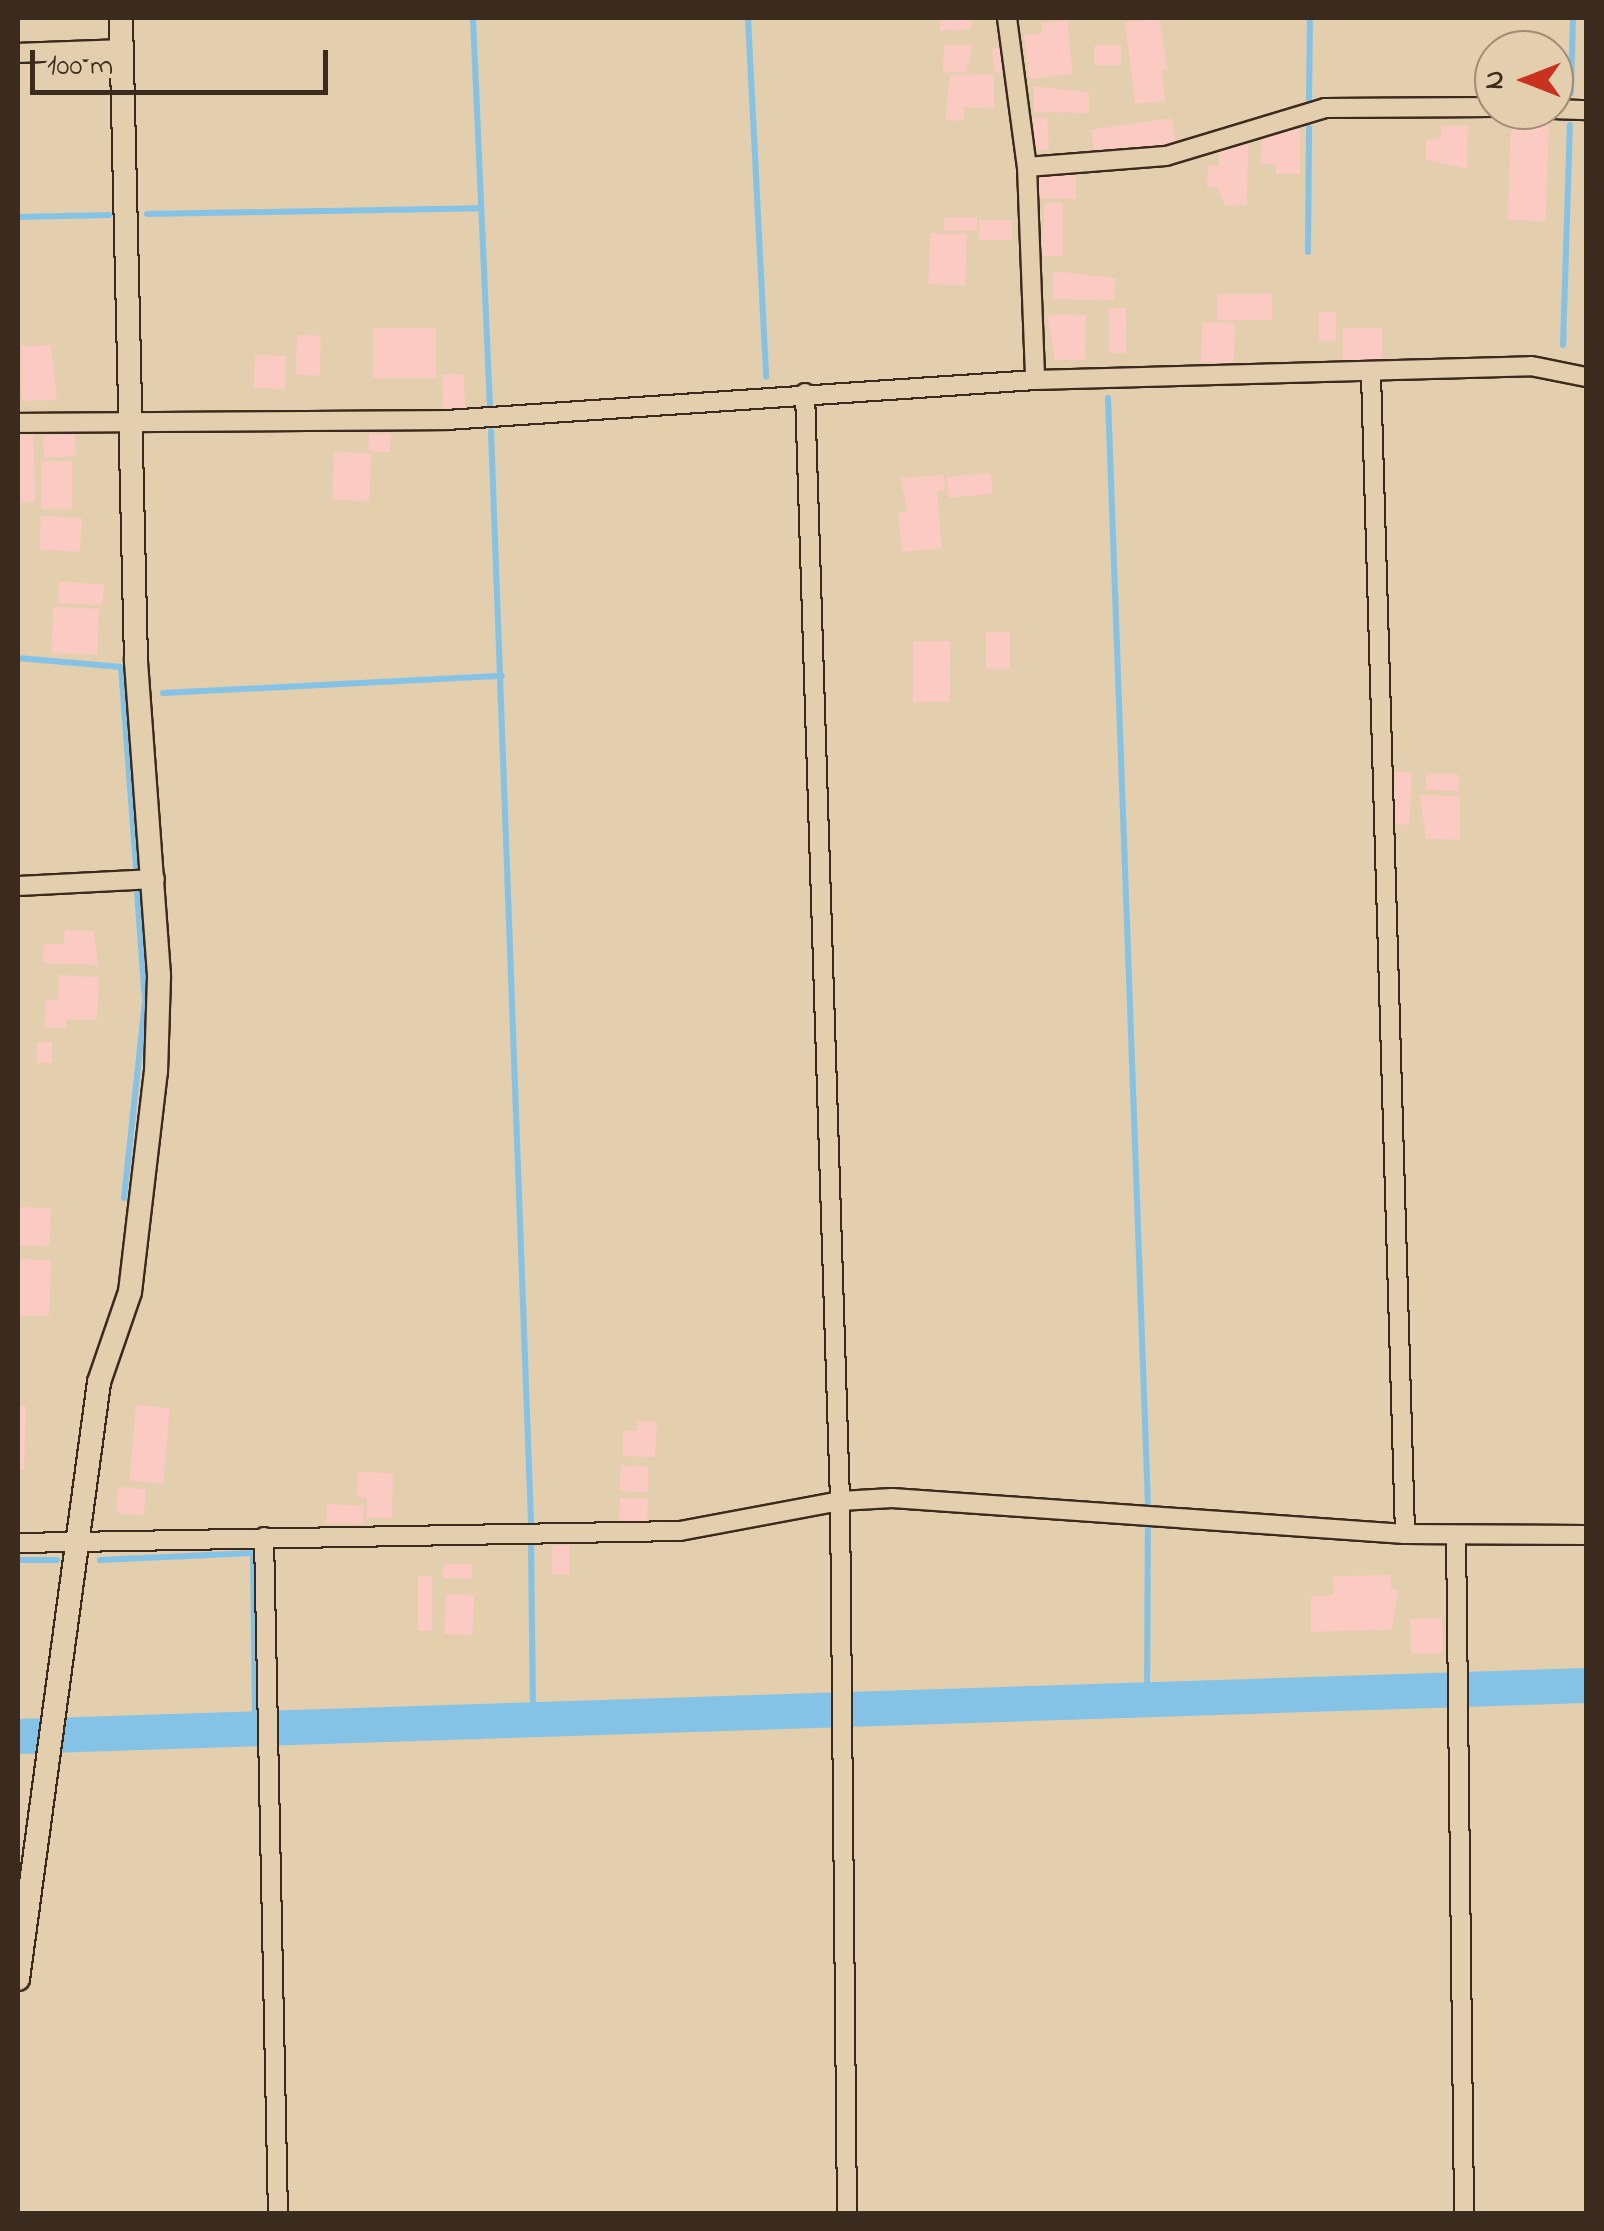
<!DOCTYPE html>
<html>
<head>
<meta charset="utf-8">
<style>
	body { margin:0 }
	#map { position:relative; width:1604px; height:2231px; overflow:hidden; background:#e3cead; font-family:"Indie Flower",sans-serif }
	div>[style] { position:absolute }
	.stream>* { height:6px; margin:-3px; padding:0 3px; transform-origin:3px; border-radius:3px; background:#85c3e6 }
	.river>* { height:35px; margin:-17.5px; padding:0 17.5px; transform-origin:17.5px; border-radius:17.5px; background:#85c3e6 }
	.building>* { inset:0; background:#facac3; transform-origin:0 0 }
	.roads { filter:drop-shadow(2px 0 #3b2a1e) drop-shadow(-2px 0 #3b2a1e) drop-shadow(0 2px #3b2a1e) drop-shadow(0 -2px #3b2a1e) }
	.minor>* { height:18px; margin:-9px; padding:0 9px; transform-origin:9px; border-radius:9px; background:#e3cead }
	.tertiary>* { height:22px; margin:-11px; padding:0 11px; transform-origin:11px; border-radius:11px; background:#e3cead }
	span { translate:-50% -50%; white-space:nowrap; text-align:center; line-height:1.15; -webkit-text-stroke:8px #e3cead; paint-order:stroke }
	.frame { position:absolute; inset:0; border:20px solid #3b2a1e; pointer-events:none }
	.north { position:absolute; left:1474px; top:30px; width:100px; height:100px; box-sizing:border-box; background:#e3cead; border:2px solid #a08c74; border-radius:50%; rotate:270deg; font-size:28px; font-weight:700; line-height:40px; text-align:center; color:#3b2a1e }
	.north::after { content:''; display:block; margin:auto; width:35px; height:45px; background:#c8321e; clip-path:polygon(50% 0,100% 100%,50% 72%,0 100%) }
	.scale { position:absolute; left:30px; top:50px; width:298px; height:45px; box-sizing:border-box; border:5px solid #3b2a1e; border-top:0; padding-left:12px; font-size:30px; line-height:35px; white-space:nowrap; color:#3b2a1e; -webkit-text-stroke:8px #e3cead; paint-order:stroke }
</style>
</head>
<body>
<div id="map">
	<div class="stream">
		<i style="left:473px;top:18px;width:389px;rotate:87.5deg"></i>
		<i style="left:748px;top:18px;width:359px;rotate:87.1deg"></i>
		<i style="left:1571px;top:93px;width:75px;rotate:-88.5deg"></i>
		<i style="left:1309px;top:99px;width:81px;rotate:-89.3deg"></i>
		<i style="left:147px;top:214px;width:334px;rotate:-1deg"></i>
		<i style="left:18px;top:217px;width:91px;rotate:-1.3deg"></i>
		<i style="left:1308px;top:252px;width:124px;rotate:-89.5deg"></i>
		<i style="left:1563px;top:345px;width:220px;rotate:-88.2deg"></i>
		<i style="left:1108px;top:398px;width:1106px;rotate:87.93deg"></i>
		<i style="left:491px;top:431px;width:1093px;rotate:87.9deg"></i>
		<i style="left:18px;top:658px;width:103px;rotate:5deg"></i>
		<i style="left:121px;top:667px;width:201px;rotate:85.7deg"></i>
		<i style="left:163px;top:693px;width:339px;rotate:-2.9deg"></i>
		<i style="left:124px;top:1198px;width:198px;rotate:-83.9deg"></i>
		<i style="left:145px;top:1001px;width:108px;rotate:-94.2deg"></i>
		<i style="left:531px;top:1544px;width:175px;rotate:89.3deg"></i>
		<i style="left:18px;top:1560px;width:39px"></i>
		<i style="left:100px;top:1560px;width:153px;rotate:-2.6deg"></i>
		<i style="left:253px;top:1553px;width:175px;rotate:89.3deg"></i>
		<i style="left:1147px;top:1699px;width:174px;rotate:-89.7deg"></i>
	</div>
	<div class="river">
		<i style="left:18px;top:1736px;width:1569px;rotate:-1.86deg"></i>
	</div>
	<div class="building">
		<i style="clip-path:polygon(940px 18px,971px 18px,971px 29px,940px 31px)"></i>
		<i style="clip-path:polygon(1159px 19px,1168px 70px,1162px 70px,1165px 101px,1135px 104px,1125px 22px)"></i>
		<i style="clip-path:polygon(1067px 20px,1073px 74px,1029px 79px,1024px 35px,1042px 33px,1041px 23px)"></i>
		<i style="clip-path:polygon(944px 45px,973px 45px,966px 72px,943px 72px)"></i>
		<i style="left:1121px;top:45px;width:20px;height:27px;rotate:90deg"></i>
		<i style="left:1001px;top:47px;width:24px;height:10px;rotate:81deg"></i>
		<i style="clip-path:polygon(950px 75px,994px 75px,994px 108px,964px 107px,964px 121px,945px 120px)"></i>
		<i style="clip-path:polygon(1034px 86px,1089px 92px,1089px 113px,1034px 112px)"></i>
		<i style="left:1047px;top:117px;width:32px;height:14px;rotate:86deg"></i>
		<i style="left:1172px;top:118px;width:28px;height:82px;rotate:82deg"></i>
		<i style="left:1511px;top:120px;width:38px;height:100px;rotate:2deg"></i>
		<i style="clip-path:polygon(1441px 125px,1468px 126px,1467px 169px,1426px 160px,1426px 139px,1441px 139px)"></i>
		<i style="clip-path:polygon(1300px 129px,1300px 174px,1276px 174px,1276px 164px,1261px 164px,1262px 132px)"></i>
		<i style="clip-path:polygon(1219px 145px,1248px 145px,1247px 205px,1225px 205px,1217px 187px,1207px 187px,1208px 166px,1219px 166px)"></i>
		<i style="left:1038px;top:174px;width:38px;height:25px"></i>
		<i style="clip-path:polygon(1045px 203px,1063px 203px,1063px 256px,1041px 256px)"></i>
		<i style="left:944px;top:217px;width:33px;height:14px"></i>
		<i style="left:979px;top:220px;width:33px;height:20px"></i>
		<i style="left:930px;top:233px;width:37px;height:51px;rotate:2deg"></i>
		<i style="clip-path:polygon(1053px 271px,1115px 278px,1114px 300px,1053px 299px)"></i>
		<i style="left:1217px;top:294px;width:55px;height:26px"></i>
		<i style="left:1109px;top:308px;width:17px;height:45px"></i>
		<i style="left:1319px;top:312px;width:17px;height:29px"></i>
		<i style="clip-path:polygon(1047px 315px,1086px 315px,1085px 360px,1055px 360px)"></i>
		<i style="left:1202px;top:322px;width:33px;height:40px;rotate:2deg"></i>
		<i style="left:373px;top:328px;width:63px;height:50px"></i>
		<i style="left:1343px;top:328px;width:39px;height:33px"></i>
		<i style="left:297px;top:335px;width:24px;height:40px;rotate:2deg"></i>
		<i style="clip-path:polygon(51px 345px,57px 400px,22px 401px,21px 346px)"></i>
		<i style="left:255px;top:355px;width:31px;height:33px;rotate:2deg"></i>
		<i style="left:464px;top:374px;width:34px;height:22px;rotate:88deg"></i>
		<i style="left:369px;top:433px;width:22px;height:18px;rotate:3deg"></i>
		<i style="left:75px;top:434px;width:22px;height:32px;rotate:87deg"></i>
		<i style="left:33px;top:435px;width:67px;height:15px;rotate:88deg"></i>
		<i style="left:334px;top:452px;width:37px;height:48px;rotate:2deg"></i>
		<i style="left:41px;top:461px;width:31px;height:48px"></i>
		<i style="left:991px;top:473px;width:21px;height:45px;rotate:85deg"></i>
		<i style="clip-path:polygon(944px 475px,945px 490px,937px 491px,942px 548px,902px 552px,898px 512px,908px 511px,900px 478px)"></i>
		<i style="left:41px;top:516px;width:41px;height:34px;rotate:3deg"></i>
		<i style="left:59px;top:582px;width:45px;height:21px;rotate:3deg"></i>
		<i style="left:53px;top:607px;width:46px;height:46px;rotate:2deg"></i>
		<i style="left:986px;top:632px;width:24px;height:37px"></i>
		<i style="left:913px;top:641px;width:37px;height:61px"></i>
		<i style="left:1395px;top:772px;width:17px;height:52px;rotate:3deg"></i>
		<i style="left:1426px;top:773px;width:33px;height:17px;rotate:2deg"></i>
		<i style="clip-path:polygon(1420px 795px,1460px 796px,1460px 840px,1426px 839px)"></i>
		<i style="clip-path:polygon(65px 930px,94px 931px,98px 965px,43px 963px,44px 944px,64px 944px)"></i>
		<i style="clip-path:polygon(59px 975px,99px 977px,97px 1020px,66px 1019px,66px 1028px,45px 1027px,46px 999px,58px 1000px)"></i>
		<i style="left:37px;top:1042px;width:15px;height:21px"></i>
		<i style="left:18px;top:1207px;width:33px;height:38px;rotate:2deg"></i>
		<i style="left:18px;top:1259px;width:33px;height:56px;rotate:2deg"></i>
		<i style="left:136px;top:1405px;width:34px;height:76px;rotate:5deg"></i>
		<i style="clip-path:polygon(18px 1406px,26px 1406px,24px 1470px,18px 1470px)"></i>
		<i style="clip-path:polygon(637px 1421px,657px 1422px,655px 1457px,623px 1456px,623px 1431px,637px 1431px)"></i>
		<i style="left:621px;top:1465px;width:28px;height:26px;rotate:4deg"></i>
		<i style="clip-path:polygon(358px 1472px,393px 1473px,392px 1518px,366px 1518px,367px 1498px,357px 1497px)"></i>
		<i style="left:118px;top:1487px;width:28px;height:26px;rotate:4deg"></i>
		<i style="left:620px;top:1498px;width:28px;height:25px;rotate:2deg"></i>
		<i style="left:327px;top:1504px;width:37px;height:19px;rotate:2deg"></i>
		<i style="left:552px;top:1545px;width:17px;height:30px"></i>
		<i style="left:443px;top:1564px;width:29px;height:14px"></i>
		<i style="clip-path:polygon(1391px 1575px,1391px 1589px,1398px 1589px,1392px 1630px,1311px 1632px,1311px 1596px,1334px 1595px,1333px 1576px)"></i>
		<i style="left:418px;top:1576px;width:14px;height:55px"></i>
		<i style="left:446px;top:1594px;width:28px;height:40px;rotate:2deg"></i>
		<i style="left:1442px;top:1618px;width:35px;height:32px;rotate:88deg"></i>
	</div>
	<div class="roads">
		<div class="minor">
			<i style="left:1007px;top:18px;width:150px;rotate:82.4deg"></i>
			<i style="left:1027px;top:167px;width:213px;rotate:87.8deg"></i>
			<i style="left:18px;top:53px;width:104px;rotate:-2.2deg"></i>
			<i style="left:1554px;top:109px;width:32px;rotate:2deg"></i>
			<i style="left:1027px;top:167px;width:139px;rotate:-4.5deg"></i>
			<i style="left:1166px;top:156px;width:166px;rotate:-16.8deg"></i>
			<i style="left:1325px;top:108px;width:169px;rotate:-0.3deg"></i>
			<i style="left:1371px;top:374px;width:1160px;rotate:88.32deg"></i>
			<i style="left:805px;top:393px;width:1109px;rotate:88.19deg"></i>
			<i style="left:840px;top:1501px;width:713px;rotate:89.44deg"></i>
			<i style="left:18px;top:423px;width:429px;rotate:-0.4deg"></i>
			<i style="left:447px;top:420px;width:589px;rotate:-3.89deg"></i>
			<i style="left:1035px;top:380px;width:496px;rotate:-1.6deg"></i>
			<i style="left:1531px;top:366px;width:56px;rotate:11.3deg"></i>
			<i style="left:18px;top:886px;width:137px;rotate:-2.9deg"></i>
			<i style="left:1456px;top:1535px;width:679px;rotate:89.32deg"></i>
			<i style="left:264px;top:1537px;width:677px;rotate:88.82deg"></i>
			<i style="left:18px;top:1543px;width:662px;rotate:-1.04deg"></i>
			<i style="left:680px;top:1531px;width:163px;rotate:-10.6deg"></i>
			<i style="left:840px;top:1501px;width:52px;rotate:-3.3deg"></i>
			<i style="left:892px;top:1498px;width:514px;rotate:4.01deg"></i>
			<i style="left:1405px;top:1534px;width:181px;rotate:0.3deg"></i>
		</div>
		<div class="tertiary">
			<i style="left:18px;top:1979px;width:602px;rotate:-82.27deg"></i>
			<i style="left:99px;top:1382px;width:95px;rotate:-71deg"></i>
			<i style="left:130px;top:1292px;width:222px;rotate:-83.3deg"></i>
			<i style="left:156px;top:1072px;width:97px;rotate:-88.2deg"></i>
			<i style="left:159px;top:975px;width:315px;rotate:-94.2deg"></i>
			<i style="left:136px;top:661px;width:643px;rotate:-91.34deg"></i>
		</div>
	</div>
	<div class="frame"></div>
	<div class="north">N</div>
	<div class="scale">100 m</div>
</div>
</body>
</html>
